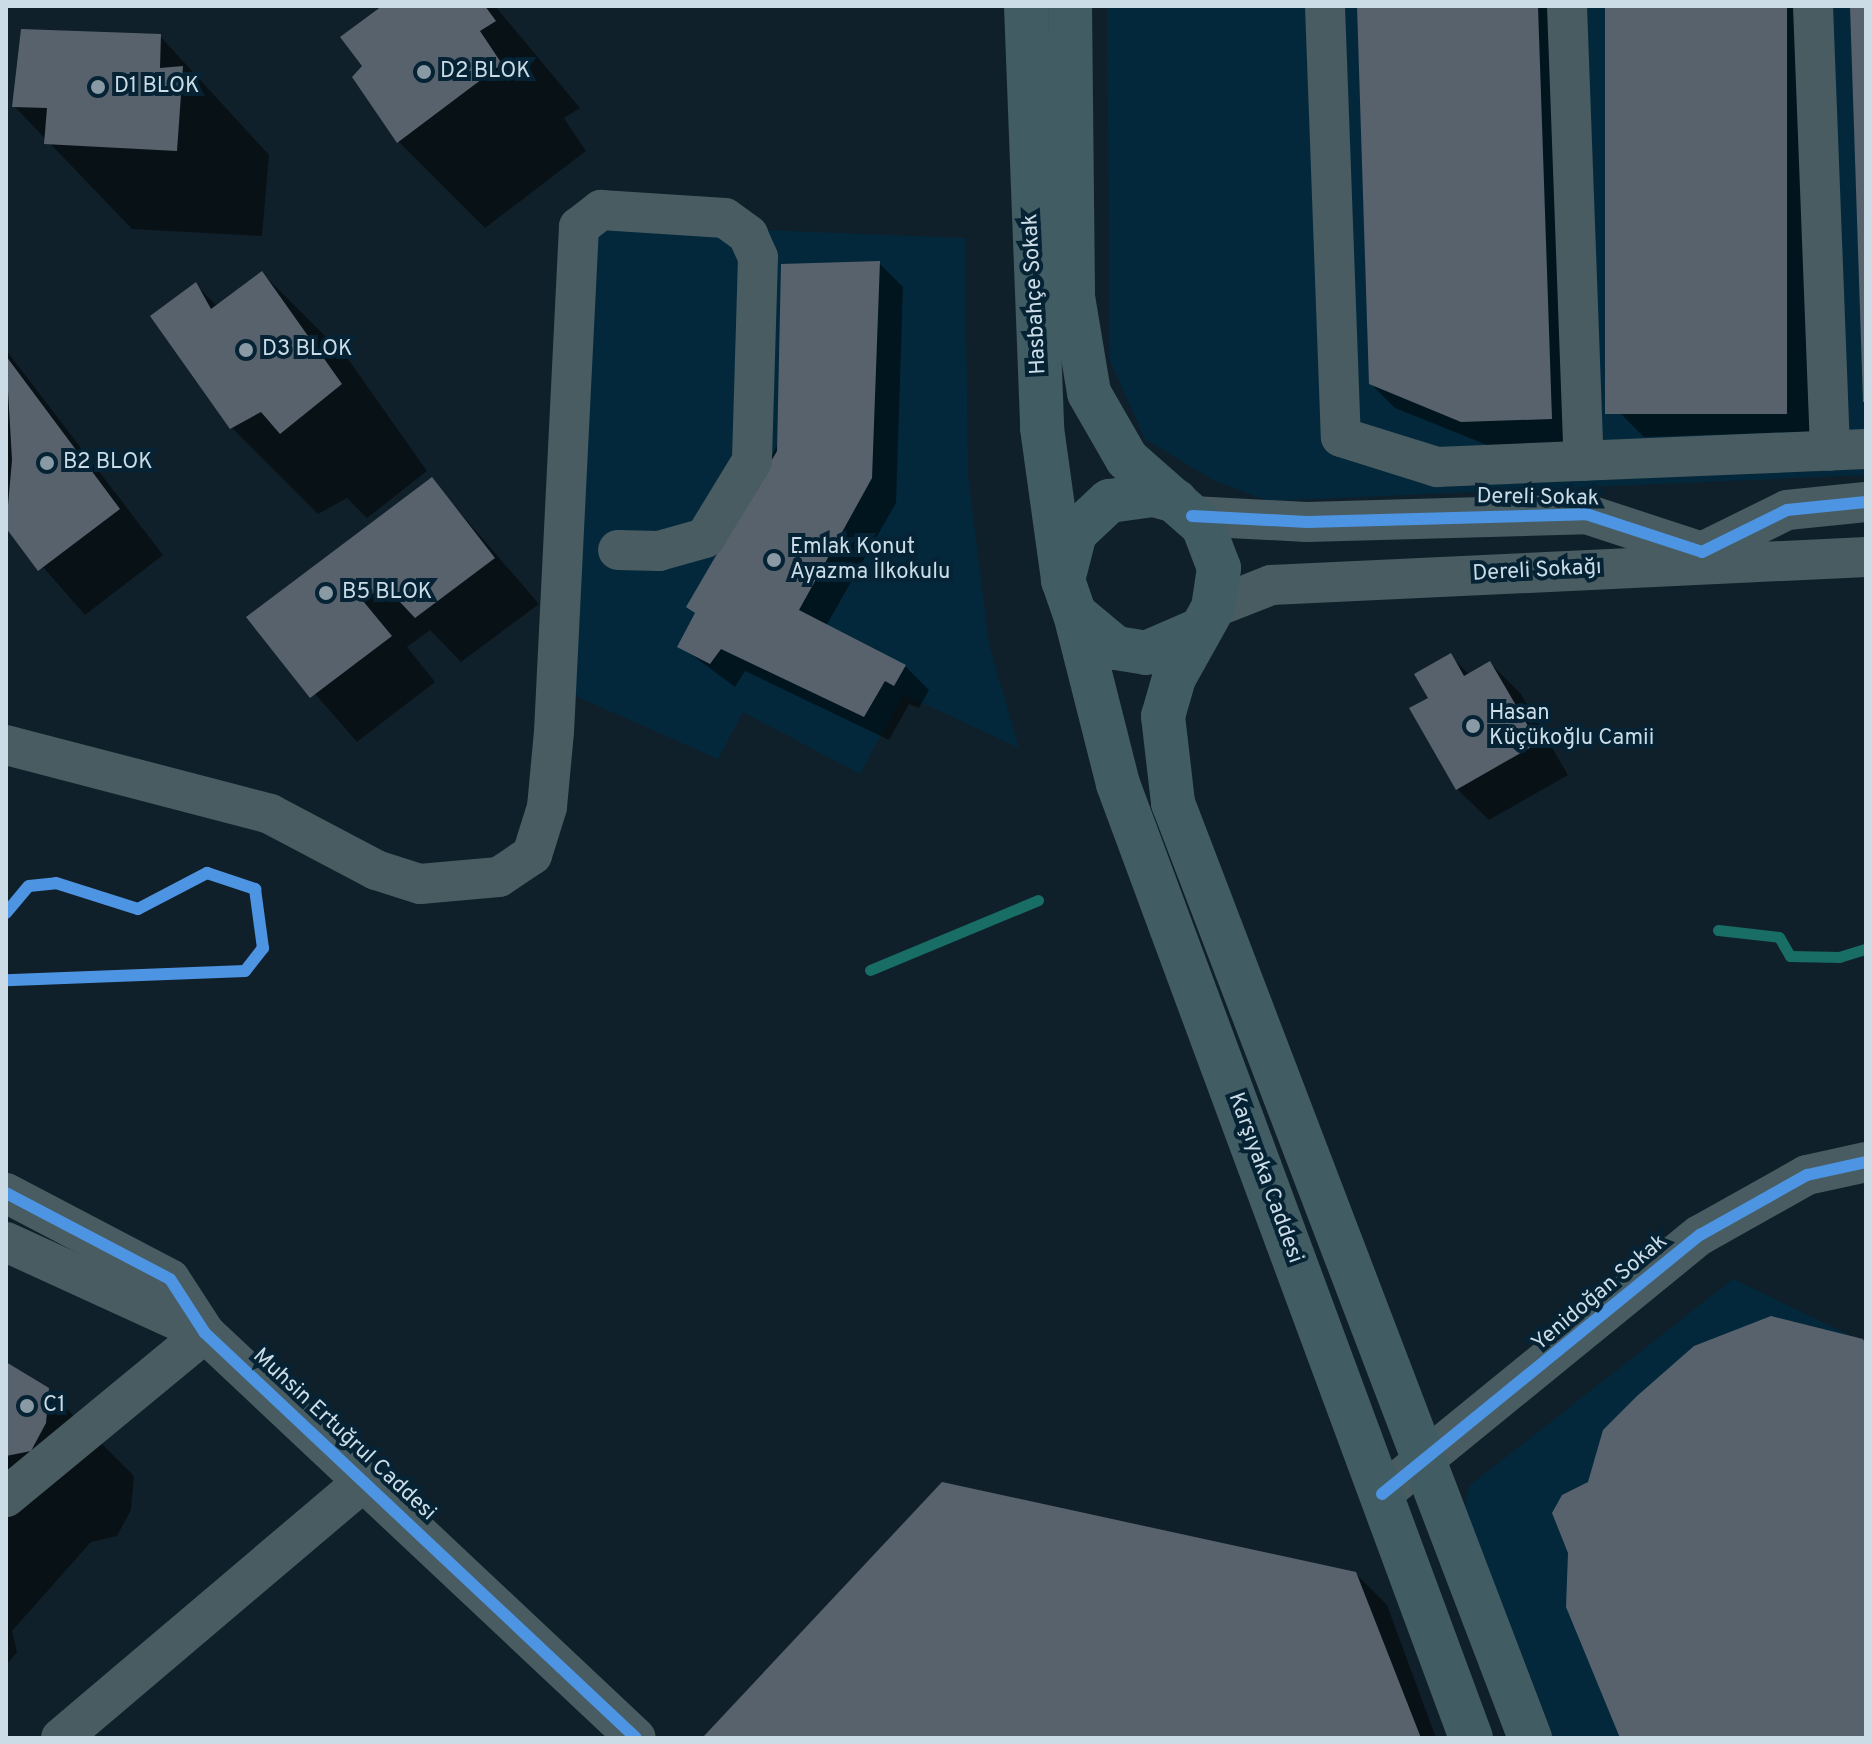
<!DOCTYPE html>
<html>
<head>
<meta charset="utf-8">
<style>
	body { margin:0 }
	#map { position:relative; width:1872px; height:1744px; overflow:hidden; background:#10202a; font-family:Overpass,sans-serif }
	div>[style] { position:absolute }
	.built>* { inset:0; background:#03283b }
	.shadow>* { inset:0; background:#0007 }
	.stream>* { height:11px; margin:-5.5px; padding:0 5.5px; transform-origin:5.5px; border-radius:5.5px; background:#186d64 }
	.building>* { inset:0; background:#58626d; transform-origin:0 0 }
	.minor>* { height:40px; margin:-20px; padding:0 20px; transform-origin:20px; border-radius:20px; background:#485c61 }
	.major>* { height:44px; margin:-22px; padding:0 22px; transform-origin:22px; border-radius:22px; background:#415c63 }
	.cycleway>* { height:12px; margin:-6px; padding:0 6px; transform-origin:6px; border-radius:6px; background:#4d94e3 }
	.dots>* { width:22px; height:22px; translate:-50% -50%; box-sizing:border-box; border:4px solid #052334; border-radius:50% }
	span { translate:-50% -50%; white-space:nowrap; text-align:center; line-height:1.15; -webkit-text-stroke:8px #052334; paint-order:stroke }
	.poi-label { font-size:22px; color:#cbdce7 }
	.left { translate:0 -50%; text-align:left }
	.street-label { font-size:22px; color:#cbdce7 }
	.frame { position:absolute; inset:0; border:8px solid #cbdce7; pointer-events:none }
</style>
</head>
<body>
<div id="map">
	<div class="built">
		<i style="clip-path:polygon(1107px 6px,1866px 6px,1866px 475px,1268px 501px,1213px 480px,1145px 439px,1110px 361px)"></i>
		<i style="clip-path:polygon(588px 223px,965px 238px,968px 475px,989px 645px,1019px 748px,903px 694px,860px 774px,743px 712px,718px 759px,562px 690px)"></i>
		<i style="clip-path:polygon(1733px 1279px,1866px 1343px,1866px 1738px,1554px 1738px,1465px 1507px,1469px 1486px)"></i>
	</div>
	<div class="shadow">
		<i style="clip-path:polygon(385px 6px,495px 6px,580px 108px,564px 118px,586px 151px,485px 228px,399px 142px,364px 66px)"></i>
		<i style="clip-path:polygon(1359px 6px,1561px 6px,1575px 443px,1487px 445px,1395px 408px,1371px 384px)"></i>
		<i style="clip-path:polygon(1607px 6px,1809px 6px,1823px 431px,1644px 437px,1620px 413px)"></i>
		<i style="clip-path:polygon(160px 36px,269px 155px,262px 236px,132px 229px,14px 106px)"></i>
		<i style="clip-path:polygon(879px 263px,903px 287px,896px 503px,826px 626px,905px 666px,929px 690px,919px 708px,909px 704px,889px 740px,745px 671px,735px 687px,680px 646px,696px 615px,688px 606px)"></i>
		<i style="clip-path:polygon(262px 273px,348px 359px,427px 471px,367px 518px,347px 498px,318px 514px,232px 428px,196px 285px,218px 307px)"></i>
		<i style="clip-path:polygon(6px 350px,163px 555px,85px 615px,6px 525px)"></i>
		<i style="clip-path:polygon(432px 480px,539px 604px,461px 662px,430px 630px,407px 647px,435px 682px,357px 742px,249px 618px)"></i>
		<i style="clip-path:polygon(1450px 656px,1470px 675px,1490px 663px,1521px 694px,1568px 775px,1489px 820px,1457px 789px,1431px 699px)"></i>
		<i style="clip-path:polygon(6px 1364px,48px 1390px,134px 1476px,131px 1510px,117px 1536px,91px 1542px,12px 1631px,17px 1652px,6px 1665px)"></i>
		<i style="clip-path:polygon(1355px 1573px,1387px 1605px,1436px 1738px,707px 1736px)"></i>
	</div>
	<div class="stream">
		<i style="left:1718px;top:930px;width:61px;rotate:6.5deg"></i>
		<i style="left:1779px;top:937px;width:22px;rotate:60deg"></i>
		<i style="left:1790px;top:956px;width:49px;rotate:1.2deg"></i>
		<i style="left:1839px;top:957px;width:28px;rotate:-17deg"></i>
		<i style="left:870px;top:970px;width:182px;rotate:-22.6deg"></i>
	</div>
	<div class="building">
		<i style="clip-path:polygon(382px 6px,485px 6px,496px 21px,480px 31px,502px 64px,397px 143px,352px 77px,362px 66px,340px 37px)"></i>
		<i style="clip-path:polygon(1357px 6px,1538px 6px,1552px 419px,1461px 422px,1369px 384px)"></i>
		<i style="left:1605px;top:6px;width:182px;height:408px"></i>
		<i style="clip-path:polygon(1850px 6px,1866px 6px,1866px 402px,1863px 402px)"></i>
		<i style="clip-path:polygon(21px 29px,161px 34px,160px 68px,183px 66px,177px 151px,44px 144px,47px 108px,12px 107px)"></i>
		<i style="clip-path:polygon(880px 261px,872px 478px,799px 610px,906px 665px,894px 686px,885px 681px,864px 717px,721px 649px,710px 664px,677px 647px,695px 613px,686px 607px,777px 451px,781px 264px)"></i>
		<i style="clip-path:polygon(262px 271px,342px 384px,280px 434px,261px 412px,230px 429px,150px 316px,196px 282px,211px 309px)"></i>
		<i style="clip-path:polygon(6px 356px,120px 509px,38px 571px,6px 528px,12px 460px)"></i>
		<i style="clip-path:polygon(432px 477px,495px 558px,415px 618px,384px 585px,363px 601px,392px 636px,310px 698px,246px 617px)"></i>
		<i style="clip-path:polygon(1451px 653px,1464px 676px,1490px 661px,1538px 743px,1456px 790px,1409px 708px,1428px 698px,1414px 674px)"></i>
		<i style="clip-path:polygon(1771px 1316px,1863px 1339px,1866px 1346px,1866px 1738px,1620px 1738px,1566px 1607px,1568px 1553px,1552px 1513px,1562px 1495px,1588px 1482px,1603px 1430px,1637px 1396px,1694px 1346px)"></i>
		<i style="clip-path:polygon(6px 1362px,49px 1388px,46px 1423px,31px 1451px,6px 1456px)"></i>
		<i style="clip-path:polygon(942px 1482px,1356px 1572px,1421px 1738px,704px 1736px)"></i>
	</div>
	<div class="minor">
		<i style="left:1325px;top:6px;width:431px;rotate:87.9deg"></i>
		<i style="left:1341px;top:437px;width:101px;rotate:17.4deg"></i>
		<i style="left:1437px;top:467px;width:429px;rotate:-2.4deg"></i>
		<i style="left:1567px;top:6px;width:455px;rotate:87.9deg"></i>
		<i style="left:1813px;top:6px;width:445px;rotate:87.8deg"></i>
		<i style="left:1192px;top:516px;width:115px;rotate:3deg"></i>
		<i style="left:1307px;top:522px;width:279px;rotate:-1.6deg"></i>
		<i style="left:1586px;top:514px;width:122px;rotate:18.1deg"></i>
		<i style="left:1702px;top:552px;width:95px;rotate:-26.3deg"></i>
		<i style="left:1787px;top:510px;width:79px;rotate:-5.8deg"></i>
		<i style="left:1213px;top:608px;width:62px;rotate:-21.6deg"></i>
		<i style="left:1271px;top:585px;width:596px;rotate:-2.69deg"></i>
		<i style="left:6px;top:745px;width:273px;rotate:14.6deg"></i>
		<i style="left:270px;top:814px;width:120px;rotate:27.8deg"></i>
		<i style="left:376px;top:870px;width:46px;rotate:17.7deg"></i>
		<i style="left:420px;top:884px;width:79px;rotate:-5.1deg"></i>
		<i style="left:499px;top:877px;width:40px;rotate:-34deg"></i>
		<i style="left:532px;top:855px;width:50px;rotate:-72.6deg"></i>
		<i style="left:547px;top:807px;width:75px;rotate:-84.7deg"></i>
		<i style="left:554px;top:732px;width:506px;rotate:-87.17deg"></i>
		<i style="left:579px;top:227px;width:28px;rotate:-38deg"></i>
		<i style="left:601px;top:210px;width:124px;rotate:3.7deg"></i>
		<i style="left:725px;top:218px;width:29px;rotate:36deg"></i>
		<i style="left:748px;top:235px;width:24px;rotate:66deg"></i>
		<i style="left:758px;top:257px;width:204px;rotate:91.7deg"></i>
		<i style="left:752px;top:461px;width:90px;rotate:121.4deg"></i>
		<i style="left:705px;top:538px;width:48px;rotate:164.2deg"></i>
		<i style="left:659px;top:551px;width:41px;rotate:-178.6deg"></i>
		<i style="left:6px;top:1193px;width:185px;rotate:27.7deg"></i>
		<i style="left:170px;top:1279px;width:64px;rotate:57.1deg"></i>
		<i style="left:205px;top:1333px;width:591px;rotate:43.22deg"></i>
		<i style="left:6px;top:1242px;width:219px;rotate:24.6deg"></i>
		<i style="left:1382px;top:1494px;width:410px;rotate:-39.2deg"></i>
		<i style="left:1700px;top:1235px;width:123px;rotate:-29.3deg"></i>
		<i style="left:1807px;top:1175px;width:60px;rotate:-12.4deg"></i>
		<i style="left:6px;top:1497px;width:258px;rotate:-39.5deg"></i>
		<i style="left:61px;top:1738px;width:397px;rotate:-40.3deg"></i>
	</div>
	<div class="major">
		<i style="left:1026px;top:6px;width:422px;rotate:87.8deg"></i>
		<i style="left:1042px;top:428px;width:153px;rotate:82.1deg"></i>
		<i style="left:1070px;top:6px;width:291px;rotate:89.4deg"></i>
		<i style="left:1073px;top:297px;width:97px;rotate:80.5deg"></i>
		<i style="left:1089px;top:393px;width:76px;rotate:60.1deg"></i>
		<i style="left:1127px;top:459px;width:101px;rotate:41.4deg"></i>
		<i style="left:1203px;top:526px;width:45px;rotate:69.1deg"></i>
		<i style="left:1219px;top:568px;width:40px;rotate:98.5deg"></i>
		<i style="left:1213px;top:608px;width:80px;rotate:119.1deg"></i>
		<i style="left:1174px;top:678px;width:40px;rotate:106deg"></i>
		<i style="left:1163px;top:716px;width:88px;rotate:83.4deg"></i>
		<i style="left:1173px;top:803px;width:1001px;rotate:69.1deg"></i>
		<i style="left:1176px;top:501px;width:24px;rotate:-165deg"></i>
		<i style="left:1153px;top:495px;width:44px;rotate:172.2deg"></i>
		<i style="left:1109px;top:501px;width:47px;rotate:136.7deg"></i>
		<i style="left:1075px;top:533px;width:49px;rotate:104.3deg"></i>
		<i style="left:1063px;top:580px;width:36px;rotate:71deg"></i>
		<i style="left:1075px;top:614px;width:53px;rotate:39.7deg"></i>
		<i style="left:1116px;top:648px;width:30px;rotate:9deg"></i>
		<i style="left:1146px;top:653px;width:58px;rotate:-23.5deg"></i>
		<i style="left:1075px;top:614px;width:175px;rotate:75.8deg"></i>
		<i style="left:1118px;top:784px;width:1017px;rotate:69.69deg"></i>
	</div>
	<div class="cycleway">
		<i style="left:1192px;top:516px;width:115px;rotate:3deg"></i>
		<i style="left:1307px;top:522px;width:279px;rotate:-1.6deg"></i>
		<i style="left:1586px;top:514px;width:122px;rotate:18.1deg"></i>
		<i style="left:1702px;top:552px;width:95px;rotate:-26.3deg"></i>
		<i style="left:1787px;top:510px;width:79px;rotate:-5.8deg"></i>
		<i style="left:6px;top:913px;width:35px;rotate:-50deg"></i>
		<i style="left:29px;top:886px;width:27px;rotate:-6deg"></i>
		<i style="left:56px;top:883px;width:86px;rotate:17.6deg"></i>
		<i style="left:138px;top:909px;width:78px;rotate:-27.6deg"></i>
		<i style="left:207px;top:873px;width:51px;rotate:18.4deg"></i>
		<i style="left:255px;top:889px;width:60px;rotate:82.3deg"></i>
		<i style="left:263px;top:948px;width:29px;rotate:128deg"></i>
		<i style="left:245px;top:971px;width:239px;rotate:177.8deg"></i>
		<i style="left:6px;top:1193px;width:185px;rotate:27.7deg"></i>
		<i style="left:170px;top:1279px;width:64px;rotate:57.1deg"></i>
		<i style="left:205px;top:1333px;width:591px;rotate:43.22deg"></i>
		<i style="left:1382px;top:1494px;width:410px;rotate:-39.2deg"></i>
		<i style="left:1700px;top:1235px;width:123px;rotate:-29.3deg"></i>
		<i style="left:1807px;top:1175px;width:60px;rotate:-12.4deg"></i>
	</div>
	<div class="dots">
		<i style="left:424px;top:72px;background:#8a9aa5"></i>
		<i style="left:98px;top:87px;background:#8a9aa5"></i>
		<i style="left:246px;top:350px;background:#8a9aa5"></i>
		<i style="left:47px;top:463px;background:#8a9aa5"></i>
		<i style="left:774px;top:560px;background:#8a9aa5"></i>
		<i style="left:326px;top:593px;background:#8a9aa5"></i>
		<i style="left:1473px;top:726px;background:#8a9aa5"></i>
		<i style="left:27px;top:1406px;background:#8a9aa5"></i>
	</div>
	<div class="poi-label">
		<span class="left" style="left:440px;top:72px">D2 BLOK</span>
		<span class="left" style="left:114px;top:87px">D1 BLOK</span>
		<span class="left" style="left:262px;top:350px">D3 BLOK</span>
		<span class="left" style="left:63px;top:463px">B2 BLOK</span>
		<span class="left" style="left:790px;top:560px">Emlak Konut<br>Ayazma İlkokulu</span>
		<span class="left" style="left:342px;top:593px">B5 BLOK</span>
		<span class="left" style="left:1489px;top:726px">Hasan<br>Küçükoğlu Camii</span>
		<span class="left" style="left:43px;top:1406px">C1</span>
	</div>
	<div class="street-label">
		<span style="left:1035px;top:294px;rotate:-93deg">Hasbahçe Sokak</span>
		<span style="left:1538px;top:498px;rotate:1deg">Dereli Sokak</span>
		<span style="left:1537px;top:571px;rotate:-3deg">Dereli Sokağı</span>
		<span style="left:1265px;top:1178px;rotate:70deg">Karşıyaka Caddesi</span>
		<span style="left:1600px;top:1293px;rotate:-40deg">Yenidoğan Sokak</span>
		<span style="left:344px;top:1435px;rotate:43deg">Muhsin Ertuğrul Caddesi</span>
	</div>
	<div class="frame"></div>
</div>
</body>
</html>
